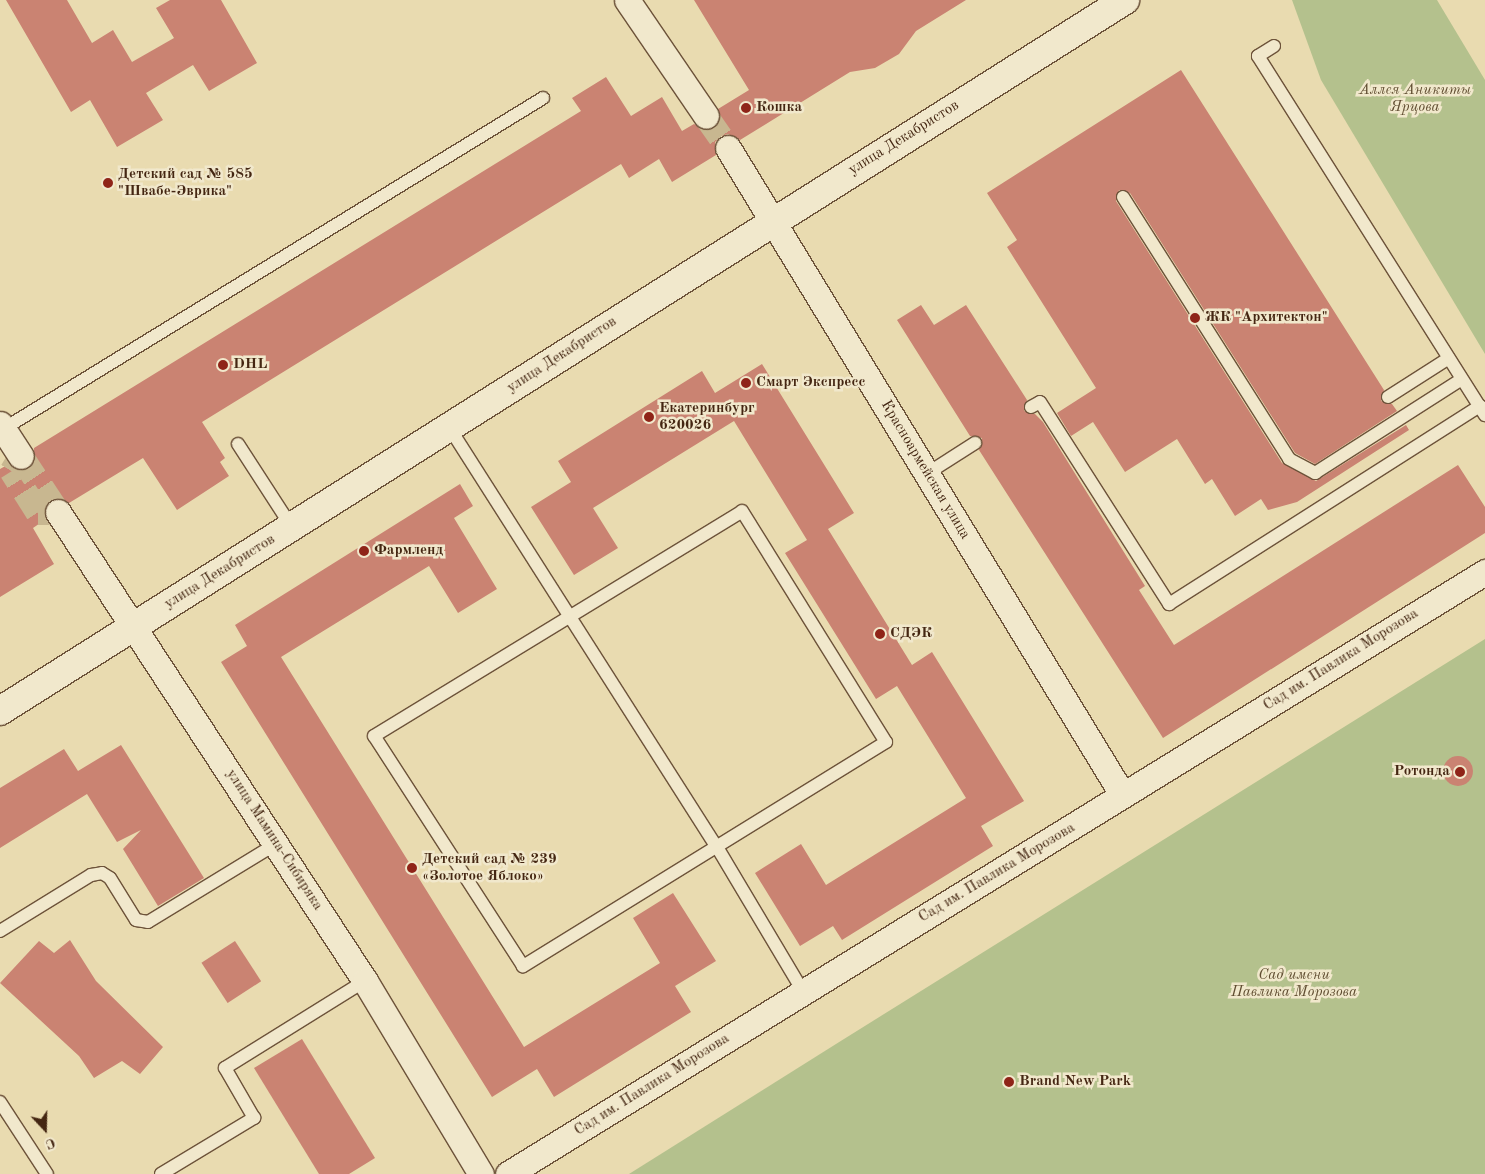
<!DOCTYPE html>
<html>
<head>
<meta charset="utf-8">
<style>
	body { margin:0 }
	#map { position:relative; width:1485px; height:1174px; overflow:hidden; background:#e9dbb0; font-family:"Old Standard TT",serif }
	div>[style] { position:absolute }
	.green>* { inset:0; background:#b4c18d }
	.building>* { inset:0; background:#ca8372; transform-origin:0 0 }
	.round { border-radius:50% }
	.street-tunnel>* { height:25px; margin-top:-12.5px; transform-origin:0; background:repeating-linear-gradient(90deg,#c8b790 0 25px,transparent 0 37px) }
	.roads { filter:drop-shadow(1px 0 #6d533a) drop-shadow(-1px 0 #6d533a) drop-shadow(0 1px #6d533a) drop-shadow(0 -1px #6d533a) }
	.lane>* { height:12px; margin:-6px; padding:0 6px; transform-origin:6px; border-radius:6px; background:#f1e8cc }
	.street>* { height:25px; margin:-12.5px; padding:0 12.5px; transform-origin:12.5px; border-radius:12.5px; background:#f1e8cc }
	.secondary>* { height:28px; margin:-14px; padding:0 14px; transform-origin:14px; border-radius:14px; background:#f1e8cc }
	.dots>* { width:14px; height:14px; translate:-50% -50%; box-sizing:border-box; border:2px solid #f1e8cc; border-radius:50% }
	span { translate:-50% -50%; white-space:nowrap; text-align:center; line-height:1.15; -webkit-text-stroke:5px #f1e8cc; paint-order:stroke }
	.park-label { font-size:15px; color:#604d31; font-style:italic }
	.poi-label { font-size:15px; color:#442612; font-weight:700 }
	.left { translate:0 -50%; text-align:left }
	.right { translate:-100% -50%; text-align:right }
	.street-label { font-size:15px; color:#442612 }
	.north { position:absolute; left:20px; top:1104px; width:50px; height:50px; -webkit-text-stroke:4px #f1e8cc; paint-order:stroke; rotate:159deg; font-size:14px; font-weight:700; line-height:20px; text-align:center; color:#442612 }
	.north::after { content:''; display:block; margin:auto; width:18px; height:22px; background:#442612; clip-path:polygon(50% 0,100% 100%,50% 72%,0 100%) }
</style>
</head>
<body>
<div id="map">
	<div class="green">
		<i style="clip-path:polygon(1292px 0,1437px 0,1485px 80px,1485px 354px,1321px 80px)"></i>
		<i style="clip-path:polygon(1485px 639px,1485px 1174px,629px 1174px,836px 1044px)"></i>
	</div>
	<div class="building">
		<i style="clip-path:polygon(6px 0,67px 0,92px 43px,113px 30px,132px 62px,174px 38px,156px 8px,170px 0,221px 0,257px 63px,209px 91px,193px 65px,146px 93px,163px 120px,117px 147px,90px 100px,71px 112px)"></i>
		<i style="clip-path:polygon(694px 0,966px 0,916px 31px,899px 54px,875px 68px,850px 72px,740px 140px,728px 134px,721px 136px,715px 142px,716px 155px,672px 182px,659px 159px,629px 178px,621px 164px,202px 422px,225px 458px,220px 462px,229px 476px,177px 510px,143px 458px,69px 503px,58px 498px,51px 500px,45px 506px,46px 519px,33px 528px,54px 564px,0 597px,0 469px,9px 464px,15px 469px,28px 468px,34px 462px,34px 448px,581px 111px,572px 98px,606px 77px,631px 116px,662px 97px,682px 131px,694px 124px,707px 130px,714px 128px,719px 122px,718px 109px,749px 90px)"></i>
		<i style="clip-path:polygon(1181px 70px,1384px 390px,1381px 401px,1392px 404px,1397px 411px,1315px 464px,1295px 453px,1130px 193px,1119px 190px,1116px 201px,1282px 463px,1316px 481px,1406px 425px,1409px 430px,1297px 502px,1268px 510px,1261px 499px,1235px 516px,1212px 479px,1205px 484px,1177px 439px,1125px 472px,1093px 422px,1071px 436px,1057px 413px,1096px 388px,1007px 247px,1017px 240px,987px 193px)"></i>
		<i style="clip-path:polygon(921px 305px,934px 325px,966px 305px,1027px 400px,1024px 411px,1035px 414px,1043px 422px,1145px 586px,1139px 590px,1174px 645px,1458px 465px,1485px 507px,1485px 533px,1163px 738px,979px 450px,982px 438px,970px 436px,897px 320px)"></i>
		<i style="clip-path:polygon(762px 364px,854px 513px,828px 529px,912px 665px,932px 652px,1024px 801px,981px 826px,993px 846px,842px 940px,833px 926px,800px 946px,755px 873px,801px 844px,826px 885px,966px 798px,897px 686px,876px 699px,785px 553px,807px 540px,734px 421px,593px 508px,618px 548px,574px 575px,531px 507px,571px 482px,558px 461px,702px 371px,715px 393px)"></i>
		<i style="clip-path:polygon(460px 484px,473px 506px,454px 518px,497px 589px,458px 613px,429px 566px,281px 657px,524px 1047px,660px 963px,633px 918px,673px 893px,716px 961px,675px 986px,691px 1012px,554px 1097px,537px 1069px,492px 1097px,221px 662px,247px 646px,235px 625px)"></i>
		<i style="clip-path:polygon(121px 745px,204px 878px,158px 906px,123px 849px,141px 830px,117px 842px,87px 794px,0 848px,0 788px,64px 749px,78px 771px)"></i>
		<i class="round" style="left:1443px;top:756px;width:30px;height:30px"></i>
		<i style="clip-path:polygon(70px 940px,96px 981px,163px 1047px,140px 1074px,122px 1061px,94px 1078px,79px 1056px,0 983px,39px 941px,54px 953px)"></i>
		<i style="left:235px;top:941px;width:48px;height:40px;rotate:57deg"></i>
		<i style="clip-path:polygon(302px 1039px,375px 1158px,349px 1174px,319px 1174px,254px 1068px)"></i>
	</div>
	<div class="street-tunnel">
		<i style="left:706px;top:116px;width:39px;rotate:55deg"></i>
		<i style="left:21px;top:456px;width:67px;rotate:56.5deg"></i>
		<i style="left:58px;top:512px;width:20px;rotate:180deg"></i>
		<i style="left:38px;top:512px;width:49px;rotate:-122.4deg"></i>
		<i style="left:12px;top:471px;width:17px;rotate:-59deg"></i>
	</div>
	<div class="roads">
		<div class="lane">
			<i style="left:1274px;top:46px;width:19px;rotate:148deg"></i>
			<i style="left:1258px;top:56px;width:425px;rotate:57.7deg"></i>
			<i style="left:1123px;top:197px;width:310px;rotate:57.6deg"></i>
			<i style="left:1289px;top:459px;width:30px;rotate:28deg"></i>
			<i style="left:1315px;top:473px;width:174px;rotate:-32.6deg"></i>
			<i style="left:1388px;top:397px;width:72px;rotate:-32.6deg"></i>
			<i style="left:1031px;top:407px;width:10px;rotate:-29deg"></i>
			<i style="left:1040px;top:402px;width:240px;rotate:57.4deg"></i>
			<i style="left:1169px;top:604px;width:369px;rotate:-32.5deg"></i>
			<i style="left:449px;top:427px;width:498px;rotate:57.5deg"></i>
			<i style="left:717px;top:847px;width:168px;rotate:59.2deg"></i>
			<i style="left:0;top:431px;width:637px;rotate:-31.52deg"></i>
			<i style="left:238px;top:444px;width:98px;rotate:57.1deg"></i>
			<i style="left:928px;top:473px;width:56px;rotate:-32.6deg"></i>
			<i style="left:742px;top:511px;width:272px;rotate:58.1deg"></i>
			<i style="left:886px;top:742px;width:427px;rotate:148.3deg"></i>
			<i style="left:523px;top:966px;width:274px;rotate:-122.9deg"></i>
			<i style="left:374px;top:736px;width:431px;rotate:-31.4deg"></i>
			<i style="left:0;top:931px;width:107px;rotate:-31.6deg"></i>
			<i style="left:91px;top:875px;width:11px;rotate:-10deg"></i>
			<i style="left:102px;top:873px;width:9px;rotate:32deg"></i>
			<i style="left:110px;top:878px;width:49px;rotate:58.2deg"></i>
			<i style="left:136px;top:920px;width:12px;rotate:9deg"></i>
			<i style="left:148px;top:922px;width:150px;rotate:-31.4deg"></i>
			<i style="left:0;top:1102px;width:86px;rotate:56.9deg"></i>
			<i style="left:161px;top:1174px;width:109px;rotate:-31.1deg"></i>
			<i style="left:254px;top:1118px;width:58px;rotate:-120.1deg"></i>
			<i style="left:225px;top:1068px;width:165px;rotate:-31.9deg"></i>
		</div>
		<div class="street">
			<i style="left:627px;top:0;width:140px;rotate:55.7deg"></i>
			<i style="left:728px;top:148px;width:757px;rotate:58.62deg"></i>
			<i style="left:0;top:424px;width:38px;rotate:57deg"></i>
			<i style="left:58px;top:512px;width:561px;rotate:56.79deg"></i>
			<i style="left:365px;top:981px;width:225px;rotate:59deg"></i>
			<i style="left:508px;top:1174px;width:1148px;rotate:-31.64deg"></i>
		</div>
		<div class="secondary">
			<i style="left:0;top:711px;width:1331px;rotate:-32.29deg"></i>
		</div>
	</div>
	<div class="dots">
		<i style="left:746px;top:108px;background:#8f2418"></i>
		<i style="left:108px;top:183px;background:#8f2418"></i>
		<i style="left:1195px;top:318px;background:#8f2418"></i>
		<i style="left:223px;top:365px;background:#8f2418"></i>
		<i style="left:746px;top:383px;background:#8f2418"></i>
		<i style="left:649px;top:417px;background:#8f2418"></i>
		<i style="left:364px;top:551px;background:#8f2418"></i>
		<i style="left:880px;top:634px;background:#8f2418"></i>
		<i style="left:1460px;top:772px;background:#8f2418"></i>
		<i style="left:412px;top:868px;background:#8f2418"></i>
		<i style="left:1009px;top:1082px;background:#8f2418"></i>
	</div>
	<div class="park-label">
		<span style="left:1415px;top:99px">Аллея Аникиты<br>Ярцова</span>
		<span style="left:1294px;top:984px">Сад имени<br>Павлика Морозова</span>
	</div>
	<div class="poi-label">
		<span class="left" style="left:756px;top:108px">Кошка</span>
		<span class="left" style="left:118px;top:183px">Детский сад № 585<br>"Швабе-Эврика"</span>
		<span class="left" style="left:1205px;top:318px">ЖК "Архитектон"</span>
		<span class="left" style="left:233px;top:365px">DHL</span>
		<span class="left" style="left:756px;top:383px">Смарт Экспресс</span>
		<span class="left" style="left:659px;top:417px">Екатеринбург<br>620026</span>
		<span class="left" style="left:374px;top:551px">Фармленд</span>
		<span class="left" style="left:890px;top:634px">СДЭК</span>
		<span class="right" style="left:1450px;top:772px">Ротонда</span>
		<span class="left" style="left:422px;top:868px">Детский сад № 239<br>«Золотое Яблоко»</span>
		<span class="left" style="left:1019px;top:1082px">Brand New Park</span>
	</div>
	<div class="street-label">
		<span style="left:904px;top:138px;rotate:-32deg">улица Декабристов</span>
		<span style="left:562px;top:355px;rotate:-33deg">улица Декабристов</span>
		<span style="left:925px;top:470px;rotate:59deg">Красноармейская улица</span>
		<span style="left:220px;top:572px;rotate:-32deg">улица Декабристов</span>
		<span style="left:1341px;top:660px;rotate:-32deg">Сад им. Павлика Морозова</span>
		<span style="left:274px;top:840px;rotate:57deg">улица Мамина-Сибиряка</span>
		<span style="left:997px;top:873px;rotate:-31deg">Сад им. Павлика Морозова</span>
		<span style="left:652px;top:1085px;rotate:-32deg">Сад им. Павлика Морозова</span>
	</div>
	<div class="north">С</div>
</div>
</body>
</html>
